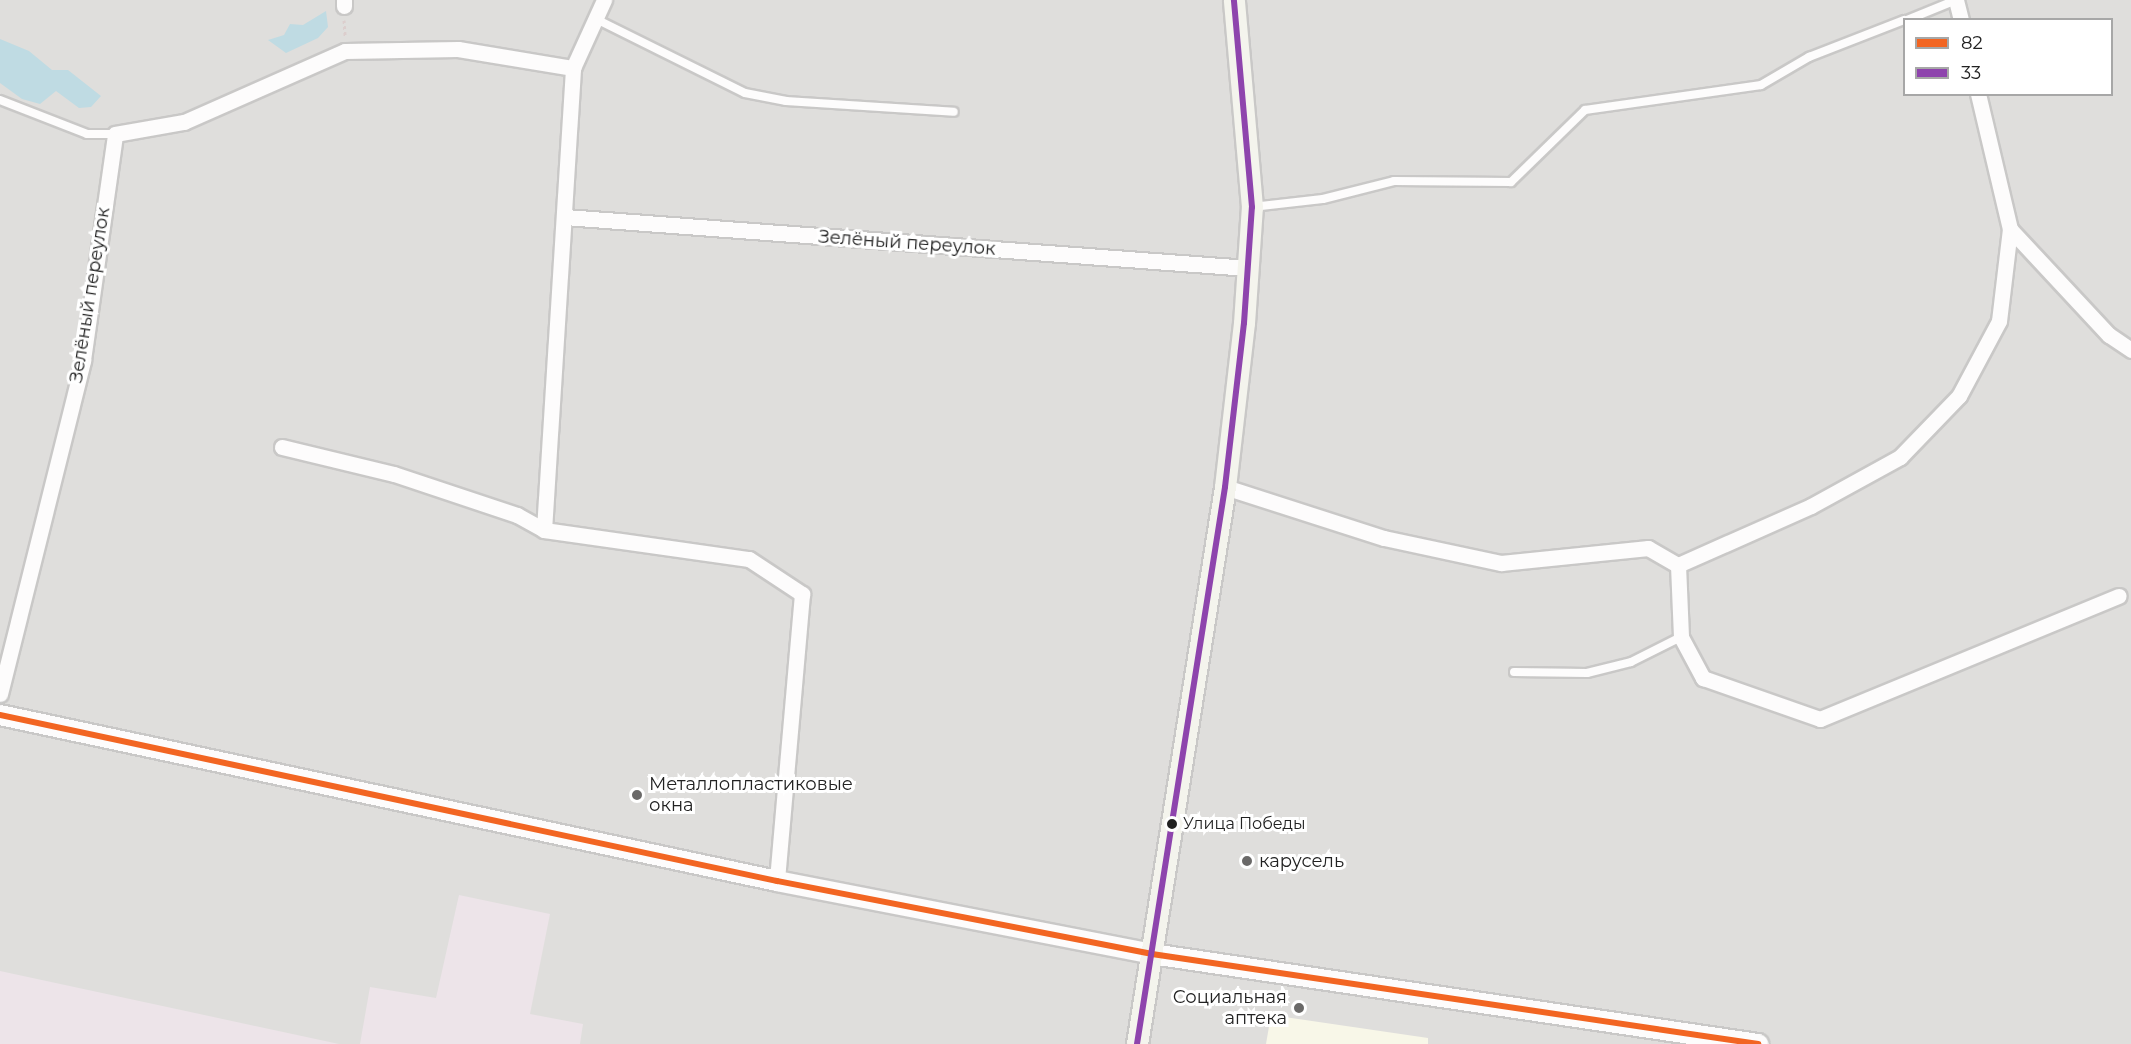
<!DOCTYPE html>
<html>
<head>
<meta charset="utf-8">
<style>
	body { margin:0 }
	#map { position:relative; width:2131px; height:1044px; overflow:hidden; background:#f0eeeb; font-family:Montserrat,sans-serif }
	div>[style] { position:absolute }
	.residential>* { inset:0; background:#dfdedc }
	.industrial>* { inset:0; background:#ede4e9 }
	.education>* { inset:0; background:#f8f7e8 }
	.water>* { inset:0; background:#bfdbe3 }
	.path>* { height:3px; margin-top:-1.5px; transform-origin:0; background:repeating-linear-gradient(90deg,#dccecd 0 3px,transparent 0 6px) }
	.roads { filter:drop-shadow(2px 0 #c9c8c7) drop-shadow(-2px 0 #c9c8c7) drop-shadow(0 2px #c9c8c7) drop-shadow(0 -2px #c9c8c7) }
	.service>* { height:8px; margin:-4px; padding:0 4px; transform-origin:4px; border-radius:4px; background:#fdfcfc }
	.minor>* { height:15px; margin:-7.5px; padding:0 7.5px; transform-origin:7.5px; border-radius:7.5px; background:#fdfcfc }
	.tertiary>* { height:20px; margin:-10px; padding:0 10px; transform-origin:10px; border-radius:10px; background:#fdfcfc }
	.secondary>* { height:21px; margin:-10.5px; padding:0 10.5px; transform-origin:10.5px; border-radius:10.5px; background:#f4f4ed }
	.bus-1>* { height:6px; margin:-3px; padding:0 3px; transform-origin:3px; border-radius:3px; background:#f26522 }
	.bus-2>* { height:6px; margin:-3px; padding:0 3px; transform-origin:3px; border-radius:3px; background:#8e44ad }
	.dots>* { width:16px; height:16px; translate:-50% -50%; box-sizing:border-box; border:3px solid #fff; border-radius:50% }
	span { translate:-50% -50%; white-space:nowrap; text-align:center; line-height:1.15; -webkit-text-stroke:6px #fff; paint-order:stroke }
	.bus-label { font-size:16px; color:#222 }
	.left { translate:0 -50%; text-align:left }
	.street-label { font-size:18px; color:#222 }
	.poi-label { font-size:18px; color:#222 }
	.right { translate:-100% -50%; text-align:right }
	.legend { position:absolute; left:1903px; top:18px; width:210px; height:78px; box-sizing:border-box; background:#fff; border:2px solid #a7a7a7; margin:0; padding:8px 10px; list-style:none; font-size:18px; color:#222 }
	.legend li { display:flex; align-items:center; gap:12px; height:30px }
	.legend b { width:30px; border:2px solid #a7a7a7 }
</style>
</head>
<body>
<div id="map">
	<div class="residential">
		<i style="clip-path:polygon(evenodd,0 0,2131px 0,2131px 1044px,0 1044px,0 0,1904px 20px,2112px 20px,2112px 94px,1904px 94px,1904px 20px)"></i>
	</div>
	<div class="industrial">
		<i style="clip-path:polygon(459px 895px,550px 914px,530px 1014px,583px 1024px,580px 1044px,360px 1044px,370px 987px,436px 998px)"></i>
		<i style="clip-path:polygon(0 971px,339px 1044px,0 1044px)"></i>
	</div>
	<div class="education">
		<i style="clip-path:polygon(1271px 1015px,1428px 1038px,1428px 1044px,1266px 1044px)"></i>
	</div>
	<div class="water">
		<i style="clip-path:polygon(326px 11px,328px 27px,318px 38px,286px 53px,268px 40px,284px 35px,290px 24px,303px 25px)"></i>
		<i style="clip-path:polygon(0 39px,29px 51px,52px 70px,68px 70px,101px 96px,91px 107px,79px 108px,56px 91px,40px 104px,22px 99px,0 83px)"></i>
	</div>
	<div class="path">
		<i style="left:344px;top:20px;width:16px;rotate:86deg"></i>
	</div>
	<div class="roads">
		<div class="service">
			<i style="left:596px;top:19px;width:166px;rotate:26.4deg"></i>
			<i style="left:745px;top:93px;width:42px;rotate:11deg"></i>
			<i style="left:786px;top:101px;width:168px;rotate:3.7deg"></i>
			<i style="left:1907px;top:20px;width:53px;rotate:-22.2deg"></i>
			<i style="left:0;top:100px;width:93px;rotate:21.3deg"></i>
			<i style="left:87px;top:134px;width:28px"></i>
			<i style="left:1252px;top:207px;width:71px;rotate:-6.4deg"></i>
			<i style="left:1323px;top:199px;width:73px;rotate:-14.2deg"></i>
			<i style="left:1394px;top:181px;width:117px;rotate:0.5deg"></i>
			<i style="left:1511px;top:182px;width:103px;rotate:-44.2deg"></i>
			<i style="left:1585px;top:110px;width:178px;rotate:-8.1deg"></i>
			<i style="left:1761px;top:85px;width:56px;rotate:-30.3deg"></i>
			<i style="left:1809px;top:57px;width:102px;rotate:-21.3deg"></i>
			<i style="left:1514px;top:672px;width:73px;rotate:0.8deg"></i>
			<i style="left:1587px;top:673px;width:45px;rotate:-14deg"></i>
			<i style="left:1631px;top:662px;width:56px;rotate:-26.6deg"></i>
		</div>
		<div class="minor">
			<i style="left:1956px;top:0;width:21px;rotate:76deg"></i>
			<i style="left:344px;top:6px;width:6px;rotate:-90deg"></i>
			<i style="left:565px;top:217px;width:685px;rotate:4.27deg"></i>
			<i style="left:2010px;top:229px;width:145px;rotate:47deg"></i>
			<i style="left:2109px;top:335px;width:27px;rotate:34deg"></i>
			<i style="left:282px;top:447px;width:115px;rotate:13.6deg"></i>
			<i style="left:394px;top:474px;width:130px;rotate:18.4deg"></i>
			<i style="left:517px;top:515px;width:31px;rotate:29deg"></i>
			<i style="left:544px;top:530px;width:207px;rotate:8.1deg"></i>
			<i style="left:749px;top:559px;width:64px;rotate:33.4deg"></i>
			<i style="left:802px;top:594px;width:288px;rotate:95deg"></i>
			<i style="left:1225px;top:487px;width:167px;rotate:17.8deg"></i>
			<i style="left:1384px;top:538px;width:120px;rotate:12.1deg"></i>
			<i style="left:1501px;top:563px;width:148px;rotate:-5.8deg"></i>
			<i style="left:1648px;top:548px;width:34px;rotate:30deg"></i>
			<i style="left:1678px;top:565px;width:145px;rotate:-23.9deg"></i>
			<i style="left:1811px;top:506px;width:102px;rotate:-28.8deg"></i>
			<i style="left:1900px;top:457px;width:85px;rotate:-46deg"></i>
			<i style="left:1959px;top:396px;width:85px;rotate:-61.9deg"></i>
			<i style="left:1999px;top:321px;width:93px;rotate:-83.2deg"></i>
			<i style="left:2010px;top:229px;width:139px;rotate:-103.3deg"></i>
			<i style="left:544px;top:530px;width:463px;rotate:-86.4deg"></i>
			<i style="left:573px;top:68px;width:75px;rotate:-65.5deg"></i>
			<i style="left:1678px;top:565px;width:72px;rotate:87.6deg"></i>
			<i style="left:1681px;top:637px;width:47px;rotate:61.8deg"></i>
			<i style="left:1703px;top:678px;width:124px;rotate:19.3deg"></i>
			<i style="left:1820px;top:719px;width:323px;rotate:-22.4deg"></i>
			<i style="left:0;top:694px;width:344px;rotate:-76deg"></i>
			<i style="left:83px;top:360px;width:228px;rotate:-81.9deg"></i>
			<i style="left:115px;top:134px;width:70px;rotate:-9.9deg"></i>
			<i style="left:184px;top:122px;width:176px;rotate:-23.8deg"></i>
			<i style="left:345px;top:51px;width:113px;rotate:-1deg"></i>
			<i style="left:458px;top:49px;width:117px;rotate:9.4deg"></i>
		</div>
		<div class="tertiary">
			<i style="left:0;top:715px;width:795px;rotate:12.06deg"></i>
			<i style="left:777px;top:881px;width:382px;rotate:11deg"></i>
			<i style="left:1152px;top:954px;width:613px;rotate:8.45deg"></i>
		</div>
		<div class="secondary">
			<i style="left:1137px;top:1044px;width:564px;rotate:-81.02deg"></i>
			<i style="left:1225px;top:487px;width:165px;rotate:-83.4deg"></i>
			<i style="left:1244px;top:323px;width:116px;rotate:-86.1deg"></i>
			<i style="left:1252px;top:207px;width:208px;rotate:-95deg"></i>
		</div>
	</div>
	<div class="bus-1">
		<i style="left:0;top:715px;width:795px;rotate:12.06deg"></i>
		<i style="left:777px;top:881px;width:382px;rotate:11deg"></i>
		<i style="left:1152px;top:954px;width:613px;rotate:8.45deg"></i>
	</div>
	<div class="bus-2">
		<i style="left:1137px;top:1044px;width:564px;rotate:-81.02deg"></i>
		<i style="left:1225px;top:487px;width:165px;rotate:-83.4deg"></i>
		<i style="left:1244px;top:323px;width:116px;rotate:-86.1deg"></i>
		<i style="left:1252px;top:207px;width:208px;rotate:-95deg"></i>
	</div>
	<div class="dots">
		<i style="left:637px;top:795px;background:#6a6968"></i>
		<i style="left:1172px;top:824px;background:#222"></i>
		<i style="left:1247px;top:861px;background:#6a6968"></i>
		<i style="left:1299px;top:1008px;background:#6a6968"></i>
	</div>
	<div class="bus-label">
		<span class="left" style="left:1183px;top:824px">Улица Победы</span>
	</div>
	<div class="street-label">
		<span style="left:907px;top:243px;rotate:4deg">Зелёный переулок</span>
		<span style="left:90px;top:295px;rotate:-81deg">Зелёный переулок</span>
	</div>
	<div class="poi-label">
		<span class="left" style="left:649px;top:795px">Металлопластиковые<br>окна</span>
		<span class="left" style="left:1259px;top:861px">карусель</span>
		<span class="right" style="left:1287px;top:1008px">Социальная<br>аптека</span>
	</div>
	<ul class="legend">
	<li><b style="height:8px;background:#f26522"></b>82</li>
	<li><b style="height:8px;background:#8e44ad"></b>33</li>
	</ul>
</div>
</body>
</html>
